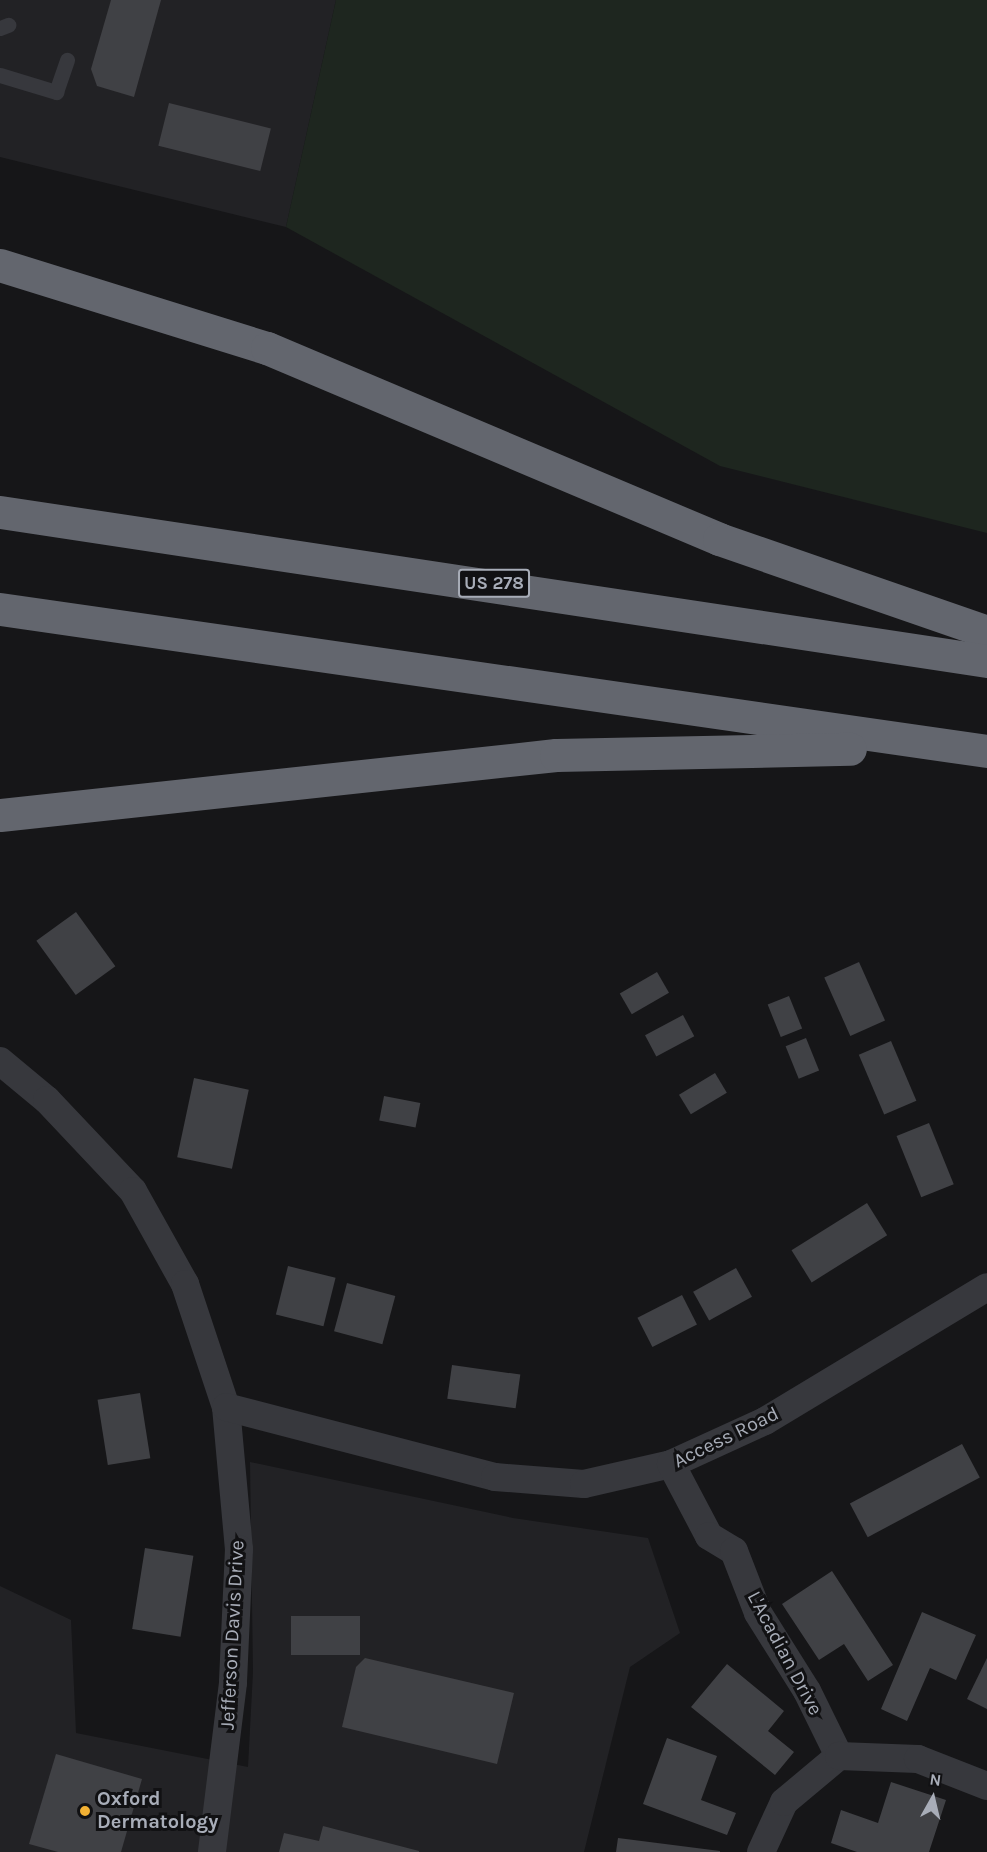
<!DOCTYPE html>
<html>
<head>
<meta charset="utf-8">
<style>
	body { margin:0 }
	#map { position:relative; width:987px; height:1852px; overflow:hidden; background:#161618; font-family:Karla,sans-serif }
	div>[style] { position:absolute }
	.built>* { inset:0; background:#222225 }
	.green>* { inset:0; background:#1e261f }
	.building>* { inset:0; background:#404145; transform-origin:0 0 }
	.lane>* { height:15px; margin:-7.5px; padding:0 7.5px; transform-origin:7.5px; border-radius:7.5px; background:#37383d }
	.street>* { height:28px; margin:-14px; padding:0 14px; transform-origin:14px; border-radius:14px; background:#37383d }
	.highway>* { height:33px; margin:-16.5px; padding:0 16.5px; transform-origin:16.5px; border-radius:16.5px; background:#63666e }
	.dots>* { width:16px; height:16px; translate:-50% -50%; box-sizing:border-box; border:3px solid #111113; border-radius:50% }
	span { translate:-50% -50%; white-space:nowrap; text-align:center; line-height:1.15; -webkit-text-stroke:6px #111113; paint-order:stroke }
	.shield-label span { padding:2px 4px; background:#111113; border:2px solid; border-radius:4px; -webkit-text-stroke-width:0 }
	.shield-label { font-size:18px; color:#a8adb8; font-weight:700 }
	.street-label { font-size:20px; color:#a8adb8 }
	.poi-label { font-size:20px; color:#a8adb8; font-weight:700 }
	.left { translate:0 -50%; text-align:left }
	.north { position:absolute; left:903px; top:1768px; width:60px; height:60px; -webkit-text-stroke:4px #111113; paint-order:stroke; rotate:8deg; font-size:16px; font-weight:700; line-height:24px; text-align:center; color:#a8adb8 }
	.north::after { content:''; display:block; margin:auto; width:21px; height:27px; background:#a8adb8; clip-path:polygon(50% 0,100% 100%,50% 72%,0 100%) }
</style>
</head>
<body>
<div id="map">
	<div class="built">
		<i style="clip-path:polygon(0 0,336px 0,286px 227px,0 157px)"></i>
		<i style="clip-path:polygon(250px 1462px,513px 1518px,648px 1538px,680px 1633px,630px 1667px,584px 1852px,0 1852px,0 1586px,71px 1620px,76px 1733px,248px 1767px,253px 1672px)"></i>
	</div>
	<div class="green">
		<i style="clip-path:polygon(336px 0,987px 0,987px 533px,720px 466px,286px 227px)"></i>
	</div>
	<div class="building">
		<i style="clip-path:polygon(111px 0,161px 0,134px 97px,97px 86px,91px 69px)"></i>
		<i style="left:169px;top:103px;width:105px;height:44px;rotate:14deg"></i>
		<i style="left:76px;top:912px;width:67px;height:49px;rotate:54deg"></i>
		<i style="left:859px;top:962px;width:64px;height:38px;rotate:66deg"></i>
		<i style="left:657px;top:972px;width:24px;height:43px;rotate:60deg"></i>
		<i style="left:789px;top:996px;width:35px;height:23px;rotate:68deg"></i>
		<i style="left:683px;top:1015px;width:24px;height:43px;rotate:62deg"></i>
		<i style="left:806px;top:1038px;width:35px;height:22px;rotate:68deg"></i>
		<i style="left:891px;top:1041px;width:65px;height:35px;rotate:67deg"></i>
		<i style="left:715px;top:1073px;width:23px;height:42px;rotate:59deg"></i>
		<i style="left:194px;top:1078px;width:56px;height:81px;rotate:12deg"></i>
		<i style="left:384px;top:1096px;width:37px;height:25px;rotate:11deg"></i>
		<i style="left:929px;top:1123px;width:66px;height:35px;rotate:68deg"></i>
		<i style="left:867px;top:1203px;width:38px;height:89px;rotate:58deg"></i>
		<i style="left:288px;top:1266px;width:49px;height:50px;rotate:14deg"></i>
		<i style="left:736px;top:1268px;width:33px;height:49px;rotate:61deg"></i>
		<i style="left:347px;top:1283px;width:50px;height:50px;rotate:15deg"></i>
		<i style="left:682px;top:1295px;width:33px;height:50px;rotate:63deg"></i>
		<i style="left:452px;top:1365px;width:69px;height:34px;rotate:8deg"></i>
		<i style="left:140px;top:1393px;width:66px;height:43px;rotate:81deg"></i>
		<i style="left:962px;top:1444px;width:38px;height:127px;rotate:62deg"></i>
		<i style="left:145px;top:1548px;width:49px;height:82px;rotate:9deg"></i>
		<i style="clip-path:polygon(832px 1571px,893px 1665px,868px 1681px,844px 1644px,819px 1660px,782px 1604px)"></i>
		<i style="clip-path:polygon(922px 1612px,976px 1635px,956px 1680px,930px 1668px,907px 1721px,881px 1709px)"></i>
		<i style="left:291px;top:1616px;width:69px;height:39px"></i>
		<i style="clip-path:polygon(365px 1658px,514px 1693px,497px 1764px,342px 1727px,356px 1667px)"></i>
		<i style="clip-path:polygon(987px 1658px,987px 1709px,967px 1699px)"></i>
		<i style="clip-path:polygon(727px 1664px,784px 1711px,768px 1731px,794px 1752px,775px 1775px,691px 1707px)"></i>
		<i style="clip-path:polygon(667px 1738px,717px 1756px,701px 1800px,736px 1813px,727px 1835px,643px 1804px)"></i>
		<i style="clip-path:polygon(56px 1754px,142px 1779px,121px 1852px,58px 1852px,29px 1844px)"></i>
		<i style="clip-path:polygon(891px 1782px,946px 1800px,929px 1852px,857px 1852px,831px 1843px,841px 1810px,878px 1823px)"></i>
		<i style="clip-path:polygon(323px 1826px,419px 1851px,419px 1852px,279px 1852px,284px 1833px,319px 1841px)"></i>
		<i style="clip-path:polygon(618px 1838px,720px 1851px,720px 1852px,616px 1852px)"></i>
	</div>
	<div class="lane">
		<i style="left:0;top:28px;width:9px;rotate:-21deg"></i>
		<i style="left:0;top:75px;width:59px;rotate:16.9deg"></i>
		<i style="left:56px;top:92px;width:34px;rotate:-71deg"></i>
	</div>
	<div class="street">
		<i style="left:0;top:1061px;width:61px;rotate:39.7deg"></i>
		<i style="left:47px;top:1100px;width:125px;rotate:46.6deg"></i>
		<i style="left:133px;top:1191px;width:107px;rotate:60.8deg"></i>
		<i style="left:185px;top:1284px;width:130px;rotate:71.6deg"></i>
		<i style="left:226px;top:1407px;width:143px;rotate:84.8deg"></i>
		<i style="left:239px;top:1549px;width:134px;rotate:92.6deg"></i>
		<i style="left:233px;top:1683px;width:170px;rotate:97.1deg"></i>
		<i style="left:226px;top:1407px;width:278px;rotate:14.6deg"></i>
		<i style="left:495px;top:1477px;width:89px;rotate:4.5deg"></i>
		<i style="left:584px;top:1484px;width:89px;rotate:-12.9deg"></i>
		<i style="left:671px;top:1464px;width:103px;rotate:-24.6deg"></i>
		<i style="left:765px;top:1421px;width:259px;rotate:-31.1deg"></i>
		<i style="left:671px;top:1464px;width:81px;rotate:62.2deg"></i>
		<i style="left:709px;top:1536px;width:29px;rotate:31deg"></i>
		<i style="left:734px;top:1551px;width:66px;rotate:68.8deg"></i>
		<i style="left:758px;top:1613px;width:92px;rotate:57.9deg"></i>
		<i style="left:807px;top:1691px;width:72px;rotate:63.8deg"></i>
		<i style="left:761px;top:1852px;width:55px;rotate:-65.3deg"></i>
		<i style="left:784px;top:1802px;width:72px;rotate:-39.9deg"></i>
		<i style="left:839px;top:1756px;width:79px;rotate:2.2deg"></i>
		<i style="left:918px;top:1759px;width:74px;rotate:21.4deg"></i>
	</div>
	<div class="highway">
		<i style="left:0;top:265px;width:280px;rotate:17.3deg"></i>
		<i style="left:267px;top:348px;width:491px;rotate:22.9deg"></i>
		<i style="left:719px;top:539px;width:284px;rotate:19.1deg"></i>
		<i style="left:0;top:512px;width:998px;rotate:8.58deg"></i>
		<i style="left:0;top:609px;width:997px;rotate:8.19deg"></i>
		<i style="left:0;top:815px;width:559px;rotate:-6.16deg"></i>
		<i style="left:556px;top:755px;width:294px;rotate:-1.2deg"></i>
	</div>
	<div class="dots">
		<i style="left:85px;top:1811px;background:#f2b134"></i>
	</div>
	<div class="shield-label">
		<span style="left:494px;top:583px">US 278</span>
	</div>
	<div class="street-label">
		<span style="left:726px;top:1437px;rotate:-26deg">Access Road</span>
		<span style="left:232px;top:1635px;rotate:-87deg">Jefferson Davis Drive</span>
		<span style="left:785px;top:1653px;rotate:62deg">L'Acadian Drive</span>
	</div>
	<div class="poi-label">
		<span class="left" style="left:97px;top:1810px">Oxford<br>Dermatology</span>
	</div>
	<div class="north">N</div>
</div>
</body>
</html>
